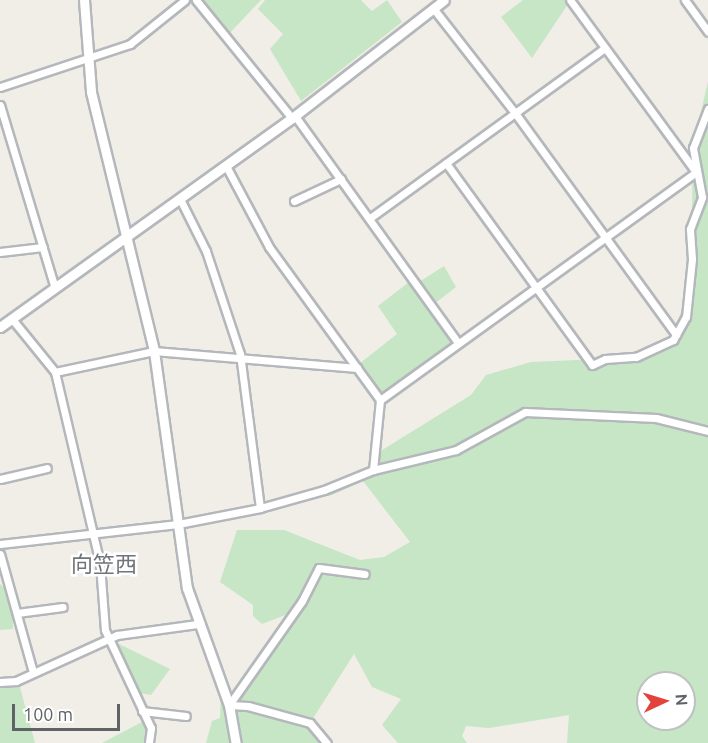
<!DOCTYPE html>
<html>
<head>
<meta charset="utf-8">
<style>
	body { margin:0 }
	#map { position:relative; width:708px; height:743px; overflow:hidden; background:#f0eee7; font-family:Ubuntu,"Noto Sans JP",sans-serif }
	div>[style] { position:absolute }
	.green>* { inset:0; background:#c6e6c5 }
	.roads { filter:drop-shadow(2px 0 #b4b7bb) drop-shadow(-2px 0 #b4b7bb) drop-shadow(0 2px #b4b7bb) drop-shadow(0 -2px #b4b7bb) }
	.street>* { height:7px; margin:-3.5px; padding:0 3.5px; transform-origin:3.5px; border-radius:3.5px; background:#fff }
	.secondary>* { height:9px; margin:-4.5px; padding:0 4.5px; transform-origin:4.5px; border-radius:4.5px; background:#fff }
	span { translate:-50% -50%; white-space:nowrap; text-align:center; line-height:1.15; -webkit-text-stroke:5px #fff; paint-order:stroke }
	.quarter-label { font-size:22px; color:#707579 }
	.north { position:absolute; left:636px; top:671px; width:60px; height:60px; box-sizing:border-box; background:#fff; border:2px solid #bfc1c2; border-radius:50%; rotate:86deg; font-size:16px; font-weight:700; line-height:24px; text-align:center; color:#5f6367 }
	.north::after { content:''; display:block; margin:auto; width:21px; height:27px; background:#e2443b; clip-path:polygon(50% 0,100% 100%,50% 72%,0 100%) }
	.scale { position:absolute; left:12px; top:704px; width:108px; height:27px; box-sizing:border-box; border:3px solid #5f6367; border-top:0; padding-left:8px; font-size:18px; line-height:21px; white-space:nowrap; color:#5f6367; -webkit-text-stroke:4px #fff; paint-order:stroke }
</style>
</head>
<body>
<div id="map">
	<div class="green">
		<i style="clip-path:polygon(202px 0,261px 0,226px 37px)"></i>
		<i style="clip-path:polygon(265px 0,361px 0,372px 11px,387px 0,402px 22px,301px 101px,270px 49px,283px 34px,258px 9px)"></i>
		<i style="clip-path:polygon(523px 0,565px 0,568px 4px,532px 58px,501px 17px)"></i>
		<i style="clip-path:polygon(evenodd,708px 81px,708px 743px,567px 743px,569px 715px,489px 728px,466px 726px,462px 736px,467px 743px,398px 743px,382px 725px,401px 699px,372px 687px,354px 654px,310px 723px,327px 743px,206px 743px,212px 721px,220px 718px,221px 691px,229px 705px,293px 612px,262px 624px,253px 616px,253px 605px,220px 582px,237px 530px,284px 530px,360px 560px,384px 557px,410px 542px,363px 481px,332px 495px,310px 499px,315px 493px,370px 471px,379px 452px,471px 395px,486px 375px,531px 362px,622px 358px,673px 340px,691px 276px,693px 148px,708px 81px,648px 683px,684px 683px,684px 719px,648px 719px,648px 683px)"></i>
		<i style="clip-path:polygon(444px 266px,456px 287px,434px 304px,419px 282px)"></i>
		<i style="clip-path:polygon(409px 282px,452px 342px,380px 395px,359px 364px,397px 334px,378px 306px)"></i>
		<i style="clip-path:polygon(0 584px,12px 595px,13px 629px,0 630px)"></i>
		<i style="clip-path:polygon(109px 639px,170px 669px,151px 695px,134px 692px)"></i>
		<i style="clip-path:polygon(18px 680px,35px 743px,0 743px,0 682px)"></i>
		<i style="clip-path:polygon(142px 722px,151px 732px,150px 743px,102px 743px)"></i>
	</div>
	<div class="roads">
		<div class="street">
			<i style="left:196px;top:0;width:152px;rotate:50.9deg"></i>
			<i style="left:685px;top:0;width:39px;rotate:54deg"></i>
			<i style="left:433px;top:8px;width:133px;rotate:52deg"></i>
			<i style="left:515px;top:113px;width:274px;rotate:54deg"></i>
			<i style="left:0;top:87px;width:137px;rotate:-18.3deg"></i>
			<i style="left:130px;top:44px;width:70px;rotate:-38.7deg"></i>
			<i style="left:0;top:105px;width:191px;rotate:73.3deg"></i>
			<i style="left:295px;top:116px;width:279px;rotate:54.3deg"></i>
			<i style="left:446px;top:163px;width:249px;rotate:54.1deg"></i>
			<i style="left:592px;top:365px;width:14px;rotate:-25deg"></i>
			<i style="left:605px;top:359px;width:31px;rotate:-4deg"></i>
			<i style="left:636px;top:357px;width:41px;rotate:-24.7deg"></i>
			<i style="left:673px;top:340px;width:26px;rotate:-61deg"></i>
			<i style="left:686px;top:317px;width:58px;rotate:-84.1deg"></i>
			<i style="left:692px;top:259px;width:30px;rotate:-94deg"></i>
			<i style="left:690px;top:229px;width:34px;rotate:-69deg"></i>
			<i style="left:702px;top:197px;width:50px;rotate:-100.4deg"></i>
			<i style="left:693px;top:148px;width:42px;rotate:-69deg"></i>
			<i style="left:226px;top:166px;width:92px;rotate:62deg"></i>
			<i style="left:269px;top:247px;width:189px;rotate:54deg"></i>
			<i style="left:180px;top:199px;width:58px;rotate:63.4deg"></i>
			<i style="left:206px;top:251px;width:108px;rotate:71.7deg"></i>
			<i style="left:240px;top:354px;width:155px;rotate:82.6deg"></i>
			<i style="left:294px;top:201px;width:52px;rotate:-25.1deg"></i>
			<i style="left:370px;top:218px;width:290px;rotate:-35.9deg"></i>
			<i style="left:0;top:252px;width:43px;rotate:-6.6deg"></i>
			<i style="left:12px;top:319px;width:68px;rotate:50.9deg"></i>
			<i style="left:55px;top:372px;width:197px;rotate:76.8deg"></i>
			<i style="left:100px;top:564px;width:66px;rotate:85.7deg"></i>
			<i style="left:105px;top:630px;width:108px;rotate:64.9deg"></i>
			<i style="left:151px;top:728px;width:15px;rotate:98deg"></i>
			<i style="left:55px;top:372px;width:101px;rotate:-12deg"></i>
			<i style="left:154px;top:351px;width:204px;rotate:4.8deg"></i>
			<i style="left:373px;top:470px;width:70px;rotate:-84.3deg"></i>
			<i style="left:380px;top:400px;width:390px;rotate:-35.8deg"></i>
			<i style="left:696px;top:172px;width:213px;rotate:-126.2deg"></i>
			<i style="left:0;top:479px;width:48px;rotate:-13.2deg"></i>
			<i style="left:0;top:544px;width:179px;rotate:-6.4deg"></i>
			<i style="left:178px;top:524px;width:84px;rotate:-11deg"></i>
			<i style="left:260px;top:508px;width:66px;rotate:-15.7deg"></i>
			<i style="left:324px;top:490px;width:53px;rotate:-22.2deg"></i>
			<i style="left:373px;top:470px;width:85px;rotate:-13.5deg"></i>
			<i style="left:456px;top:450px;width:79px;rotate:-28.8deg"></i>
			<i style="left:525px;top:412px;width:131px;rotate:2.6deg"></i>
			<i style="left:656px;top:418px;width:54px;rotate:14deg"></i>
			<i style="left:0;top:554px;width:123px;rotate:74.4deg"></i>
			<i style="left:17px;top:613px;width:46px;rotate:-7.4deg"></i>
			<i style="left:0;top:682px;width:16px;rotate:-4deg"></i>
			<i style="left:16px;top:681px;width:111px;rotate:-24.5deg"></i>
			<i style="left:117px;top:635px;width:81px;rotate:-7.8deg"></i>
			<i style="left:229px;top:705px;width:127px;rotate:-54.9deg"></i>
			<i style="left:302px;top:601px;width:37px;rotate:-63deg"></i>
			<i style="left:319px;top:568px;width:46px;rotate:7.4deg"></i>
			<i style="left:229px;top:705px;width:19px;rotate:3deg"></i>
			<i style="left:248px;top:706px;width:64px;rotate:15.3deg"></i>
			<i style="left:310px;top:723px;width:26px;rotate:50deg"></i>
			<i style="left:142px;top:711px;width:44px;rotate:6.5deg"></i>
		</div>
		<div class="secondary">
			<i style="left:84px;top:0;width:92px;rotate:85.6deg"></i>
			<i style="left:91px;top:92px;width:267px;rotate:76.3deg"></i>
			<i style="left:154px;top:351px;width:239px;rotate:82.1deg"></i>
			<i style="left:187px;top:588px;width:124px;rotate:70.3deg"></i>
			<i style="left:229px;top:705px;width:39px;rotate:80deg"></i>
			<i style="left:0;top:327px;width:359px;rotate:-35.6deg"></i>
			<i style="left:292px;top:118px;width:192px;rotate:-37.8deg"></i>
		</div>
	</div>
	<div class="quarter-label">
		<span style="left:104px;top:564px">向笠西</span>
	</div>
	<div class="north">N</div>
	<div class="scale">100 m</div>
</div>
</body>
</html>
